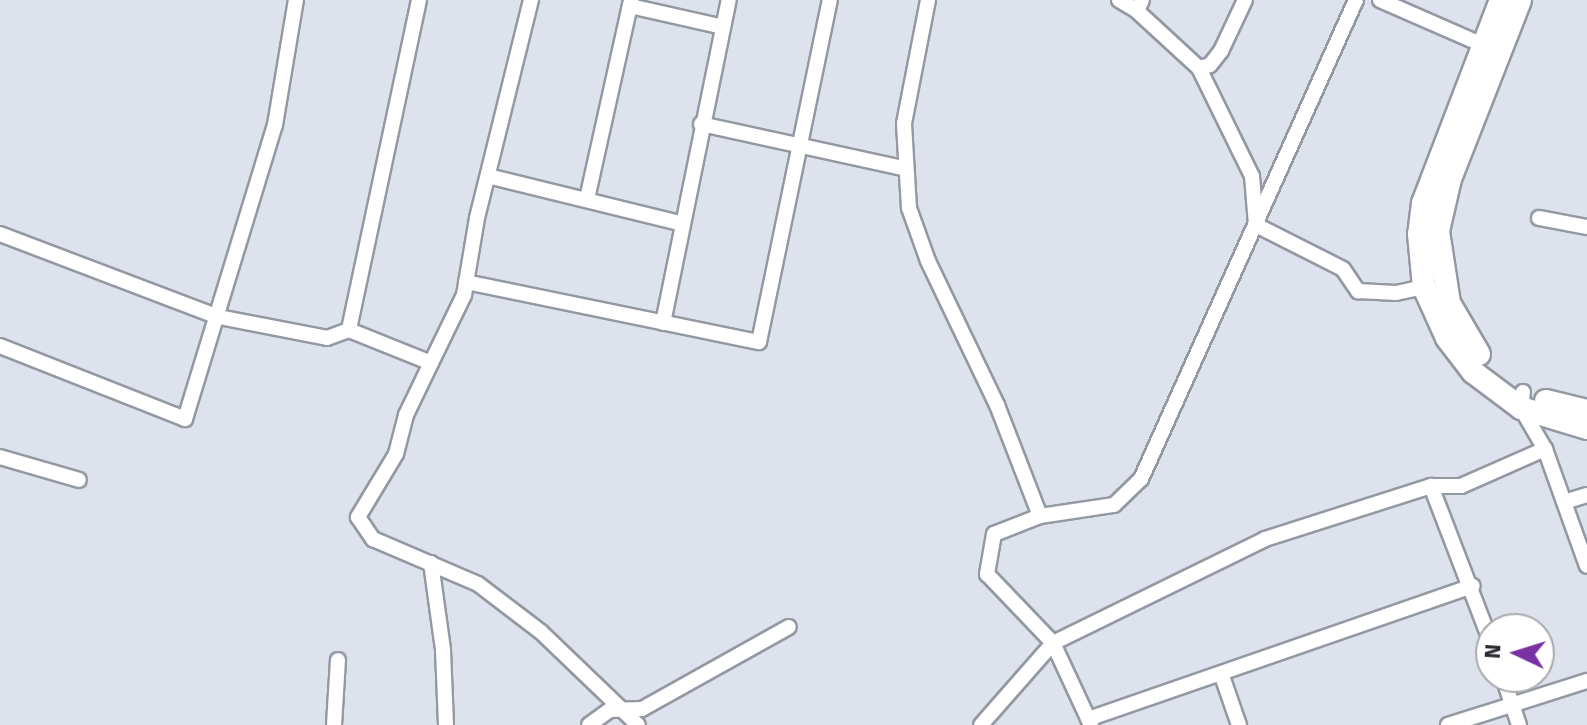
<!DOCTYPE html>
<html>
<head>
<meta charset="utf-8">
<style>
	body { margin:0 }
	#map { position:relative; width:1587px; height:725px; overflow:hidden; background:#dde2ed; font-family:"Fira Sans",sans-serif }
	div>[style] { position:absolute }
	.roads { filter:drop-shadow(2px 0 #9398a2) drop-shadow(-2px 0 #9398a2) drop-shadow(0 2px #9398a2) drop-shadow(0 -2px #9398a2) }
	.street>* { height:14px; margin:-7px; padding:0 7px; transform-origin:7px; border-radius:7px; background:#fff }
	.primary>* { height:22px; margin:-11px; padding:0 11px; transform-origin:11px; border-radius:11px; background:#fff }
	span { translate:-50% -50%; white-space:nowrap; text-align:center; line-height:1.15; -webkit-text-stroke:8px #fff; paint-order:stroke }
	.north { position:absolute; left:1475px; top:613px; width:80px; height:80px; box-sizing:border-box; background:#fff; border:2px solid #a9aaac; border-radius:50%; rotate:274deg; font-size:22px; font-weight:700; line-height:32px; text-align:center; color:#292b2f }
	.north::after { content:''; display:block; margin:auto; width:28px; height:36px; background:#7a31a3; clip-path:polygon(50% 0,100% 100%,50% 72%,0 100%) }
</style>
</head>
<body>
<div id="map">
	<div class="roads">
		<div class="street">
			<i style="left:419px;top:0;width:337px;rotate:102deg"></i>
			<i style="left:349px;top:330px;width:88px;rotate:21.9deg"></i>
			<i style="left:431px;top:363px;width:58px;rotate:115.7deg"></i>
			<i style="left:406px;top:415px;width:40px;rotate:104.4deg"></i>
			<i style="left:396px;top:454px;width:74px;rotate:121.1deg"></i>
			<i style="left:358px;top:517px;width:27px;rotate:56deg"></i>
			<i style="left:373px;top:539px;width:114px;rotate:23.2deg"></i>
			<i style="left:478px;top:584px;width:79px;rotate:37.3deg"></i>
			<i style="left:541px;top:632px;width:134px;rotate:43.8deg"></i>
			<i style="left:928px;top:0;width:126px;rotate:101deg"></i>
			<i style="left:904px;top:124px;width:84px;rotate:86.6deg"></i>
			<i style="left:909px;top:208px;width:56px;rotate:70.3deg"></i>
			<i style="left:928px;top:261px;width:160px;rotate:64.4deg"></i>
			<i style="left:997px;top:405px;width:119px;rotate:68.8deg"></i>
			<i style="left:1040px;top:516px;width:49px;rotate:158.6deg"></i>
			<i style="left:994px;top:534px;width:41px;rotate:99.9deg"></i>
			<i style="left:987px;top:574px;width:95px;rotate:46.3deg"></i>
			<i style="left:1053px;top:643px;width:90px;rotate:65.1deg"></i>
			<i style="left:1119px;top:0;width:21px;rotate:31deg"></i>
			<i style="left:1142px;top:0;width:12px;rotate:114deg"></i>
			<i style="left:1137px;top:11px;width:84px;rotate:42.6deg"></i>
			<i style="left:1199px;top:68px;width:120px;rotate:63.9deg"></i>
			<i style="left:1252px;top:176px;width:49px;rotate:85.3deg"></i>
			<i style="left:1256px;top:225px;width:97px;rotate:26.8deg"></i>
			<i style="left:1343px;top:269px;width:27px;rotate:56deg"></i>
			<i style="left:1358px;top:291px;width:38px;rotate:3deg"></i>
			<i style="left:1396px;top:293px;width:29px;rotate:-12deg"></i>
			<i style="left:1380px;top:0;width:112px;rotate:23.6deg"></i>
			<i style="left:630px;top:6px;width:95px;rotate:12.7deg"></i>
			<i style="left:1199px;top:68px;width:11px;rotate:-15deg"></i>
			<i style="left:1210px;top:65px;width:18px;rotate:-52deg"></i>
			<i style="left:1221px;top:51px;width:56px;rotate:-64.8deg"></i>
			<i style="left:701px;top:124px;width:207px;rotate:12.3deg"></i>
			<i style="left:488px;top:176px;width:198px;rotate:13.8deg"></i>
			<i style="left:587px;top:199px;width:204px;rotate:-77.5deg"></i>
			<i style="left:1539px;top:218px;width:49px;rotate:10.6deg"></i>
			<i style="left:0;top:234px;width:234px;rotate:20.8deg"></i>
			<i style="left:219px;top:317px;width:110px;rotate:11deg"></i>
			<i style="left:327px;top:338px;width:23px;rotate:-20deg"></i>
			<i style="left:466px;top:282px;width:299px;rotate:11.6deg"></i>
			<i style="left:759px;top:342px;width:349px;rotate:-78.3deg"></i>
			<i style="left:663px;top:323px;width:330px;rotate:-78.5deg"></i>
			<i style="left:0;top:346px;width:199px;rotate:21.5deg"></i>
			<i style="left:185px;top:419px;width:307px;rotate:-73deg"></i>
			<i style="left:275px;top:125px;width:127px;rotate:-80.5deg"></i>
			<i style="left:431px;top:363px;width:76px;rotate:-64.1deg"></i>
			<i style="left:464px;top:295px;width:78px;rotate:-80.4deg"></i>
			<i style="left:477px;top:218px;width:225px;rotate:-76.1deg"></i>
			<i style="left:1523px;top:392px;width:16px;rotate:97deg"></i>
			<i style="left:1521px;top:408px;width:48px;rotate:59.7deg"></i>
			<i style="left:1545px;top:449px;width:124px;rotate:70.3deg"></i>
			<i style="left:0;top:457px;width:82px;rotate:16.2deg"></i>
			<i style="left:1431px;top:486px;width:30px"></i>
			<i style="left:1461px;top:486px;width:92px;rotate:-23.8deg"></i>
			<i style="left:1564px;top:502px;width:24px;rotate:-17deg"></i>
			<i style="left:1040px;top:516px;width:75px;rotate:-8.5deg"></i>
			<i style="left:1114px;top:505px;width:37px;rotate:-44deg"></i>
			<i style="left:1141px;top:479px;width:525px;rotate:-65.83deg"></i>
			<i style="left:431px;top:563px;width:88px;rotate:82.1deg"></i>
			<i style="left:443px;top:650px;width:75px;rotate:87.7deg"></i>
			<i style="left:1222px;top:676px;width:52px;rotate:70.9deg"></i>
			<i style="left:1503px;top:677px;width:51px;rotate:71.6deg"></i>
			<i style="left:1088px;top:719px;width:407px;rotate:-19.1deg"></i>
			<i style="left:334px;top:725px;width:65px;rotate:-86.5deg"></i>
			<i style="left:589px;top:725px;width:26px;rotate:-36deg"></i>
			<i style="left:610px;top:710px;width:32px;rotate:-2deg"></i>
			<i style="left:642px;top:709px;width:168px;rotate:-29.2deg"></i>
			<i style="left:981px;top:725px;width:109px;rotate:-48.7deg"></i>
			<i style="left:1053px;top:643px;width:236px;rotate:-26.1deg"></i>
			<i style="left:1265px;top:539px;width:174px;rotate:-17.7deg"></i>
			<i style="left:1431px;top:486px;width:167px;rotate:69deg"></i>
			<i style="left:1448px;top:725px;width:146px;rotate:-17.6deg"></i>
		</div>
		<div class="primary">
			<i style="left:1501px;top:0;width:217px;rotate:111deg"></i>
			<i style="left:1423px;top:203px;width:31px;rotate:97deg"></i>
			<i style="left:1419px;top:234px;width:53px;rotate:84.6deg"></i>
			<i style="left:1424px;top:287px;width:56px;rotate:65.7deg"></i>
			<i style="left:1447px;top:338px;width:43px;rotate:52.6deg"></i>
			<i style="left:1473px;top:372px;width:60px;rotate:36.9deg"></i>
			<i style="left:1521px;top:408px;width:69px;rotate:16.9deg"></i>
			<i style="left:1479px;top:354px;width:59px;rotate:-120.5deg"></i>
			<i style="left:1449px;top:303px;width:73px;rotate:-98.7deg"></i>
			<i style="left:1438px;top:231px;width:53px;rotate:-77deg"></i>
			<i style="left:1450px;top:179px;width:192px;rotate:-68.6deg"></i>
			<i style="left:1546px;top:401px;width:42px;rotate:13.7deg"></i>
		</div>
	</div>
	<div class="north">N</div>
</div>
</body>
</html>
